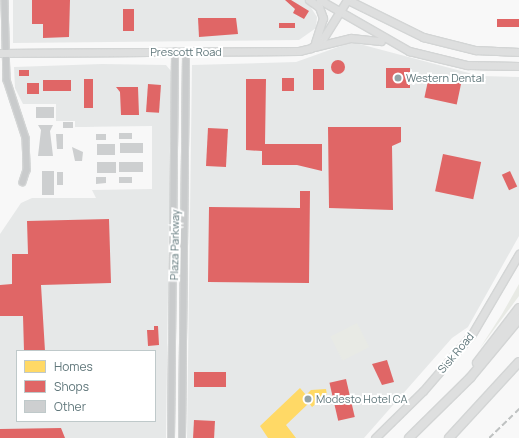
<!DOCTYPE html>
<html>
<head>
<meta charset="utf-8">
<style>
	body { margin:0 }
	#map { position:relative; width:519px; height:438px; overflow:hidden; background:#f8f8f8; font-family:Manrope,sans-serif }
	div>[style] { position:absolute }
	.built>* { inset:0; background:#e6e8e8 }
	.green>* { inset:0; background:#e8eae5; transform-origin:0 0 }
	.homes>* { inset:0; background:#ffd966 }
	.shops>* { inset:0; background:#e06666; transform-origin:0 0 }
	.round { border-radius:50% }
	.building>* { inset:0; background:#cdcfd0; transform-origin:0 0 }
	.roads { filter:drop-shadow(1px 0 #d3d5d5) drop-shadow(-1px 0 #d3d5d5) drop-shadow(0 1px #d3d5d5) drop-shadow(0 -1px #d3d5d5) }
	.minor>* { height:5.5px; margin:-2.75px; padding:0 2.75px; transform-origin:2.75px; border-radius:2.75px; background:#c9cbcc }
	.major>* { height:7px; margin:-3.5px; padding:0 3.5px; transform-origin:3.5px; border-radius:3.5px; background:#dedfdf }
	.highway>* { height:8px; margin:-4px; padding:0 4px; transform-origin:4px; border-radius:4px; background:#dedfdf }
	.rail>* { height:1.5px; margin-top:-0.75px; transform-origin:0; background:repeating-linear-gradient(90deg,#bfc2c2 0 6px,transparent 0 9px) }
	.dots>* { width:11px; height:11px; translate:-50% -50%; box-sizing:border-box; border:2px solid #fff; border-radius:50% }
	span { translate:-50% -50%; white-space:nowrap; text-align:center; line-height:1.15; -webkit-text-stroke:4px #fff; paint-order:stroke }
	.street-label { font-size:11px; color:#60777b }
	.poi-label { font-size:11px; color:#60777b }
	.left { translate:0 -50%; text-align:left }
	.legend { position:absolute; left:16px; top:350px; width:140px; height:72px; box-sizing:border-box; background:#fff; border:1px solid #bfc9ca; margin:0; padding:5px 7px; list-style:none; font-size:12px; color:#60777b }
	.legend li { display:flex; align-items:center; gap:8px; height:20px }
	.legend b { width:20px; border:1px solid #bfc9ca }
</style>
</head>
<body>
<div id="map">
	<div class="built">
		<i style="clip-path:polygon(13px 0,306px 0,317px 17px,316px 28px,299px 40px,13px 43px)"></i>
		<i style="clip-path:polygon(352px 42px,480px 76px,519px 77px,519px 236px,468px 327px,452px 338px,364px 438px,187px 438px,192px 65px,296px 62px)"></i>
		<i style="clip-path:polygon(evenodd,102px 64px,166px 65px,171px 71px,166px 438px,0 438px,0 234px,21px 203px,32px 198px,96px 198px,92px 190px,152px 189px,152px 126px,75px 127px,75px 121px,56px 121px,56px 104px,23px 104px,15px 88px,14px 67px,102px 64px,17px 351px,155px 351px,155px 421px,17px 421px,17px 351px)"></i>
	</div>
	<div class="green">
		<i style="clip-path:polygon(519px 284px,519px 296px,480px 348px,502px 314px)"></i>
		<i style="left:357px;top:323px;width:27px;height:30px;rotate:63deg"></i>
	</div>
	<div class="homes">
		<i style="clip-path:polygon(300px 388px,306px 395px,311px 390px,326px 389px,327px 395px,312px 407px,309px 403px,286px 425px,296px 438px,268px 438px,260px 426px)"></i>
	</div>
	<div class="shops">
		<i style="clip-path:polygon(32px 0,70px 0,69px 37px,43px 38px,43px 24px,32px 24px)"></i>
		<i style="clip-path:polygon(285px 0,291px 0,309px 11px,304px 19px,293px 13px,295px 9px)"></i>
		<i style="left:123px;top:9px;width:11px;height:22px"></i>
		<i style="clip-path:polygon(198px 18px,236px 18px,238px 34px,199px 37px)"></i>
		<i style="left:497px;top:19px;width:22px;height:8px"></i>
		<i style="left:279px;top:23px;width:16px;height:5px"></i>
		<i class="round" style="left:331px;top:60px;width:14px;height:14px"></i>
		<i style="left:386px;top:68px;width:24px;height:20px"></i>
		<i style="left:313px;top:69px;width:11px;height:21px"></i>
		<i style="left:19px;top:70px;width:10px;height:6px"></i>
		<i style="left:429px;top:76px;width:33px;height:22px;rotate:12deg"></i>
		<i style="left:282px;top:78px;width:12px;height:13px"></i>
		<i style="left:84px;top:79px;width:9px;height:29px"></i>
		<i style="clip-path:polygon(246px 79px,266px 79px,265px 144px,322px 144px,322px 171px,297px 165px,262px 165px,262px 151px,246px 150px)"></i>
		<i style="left:71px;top:80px;width:11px;height:28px;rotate:90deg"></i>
		<i style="left:27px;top:83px;width:12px;height:11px"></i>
		<i style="left:148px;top:84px;width:13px;height:28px;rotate:4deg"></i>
		<i style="clip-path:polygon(116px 87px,138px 87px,139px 115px,121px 115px,120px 92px)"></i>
		<i style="clip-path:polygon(328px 127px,401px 127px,401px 142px,392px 146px,393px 210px,329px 208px)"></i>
		<i style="left:208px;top:128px;width:20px;height:38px;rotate:3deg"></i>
		<i style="left:443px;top:154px;width:39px;height:38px;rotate:12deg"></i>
		<i style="left:510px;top:171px;width:17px;height:9px;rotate:65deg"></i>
		<i style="clip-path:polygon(300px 191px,310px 191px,309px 283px,208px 282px,209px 207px,300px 208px)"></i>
		<i style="clip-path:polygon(109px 219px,111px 283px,41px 285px,45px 351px,24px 351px,23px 316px,0 316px,0 285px,12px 284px,12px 254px,28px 254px,27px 221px)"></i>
		<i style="clip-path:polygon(154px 326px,158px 326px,159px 345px,148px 346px,147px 330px,154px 330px)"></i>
		<i style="clip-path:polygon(387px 360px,394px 382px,382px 385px,372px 364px)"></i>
		<i style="left:194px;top:372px;width:32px;height:15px"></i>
		<i style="left:346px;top:379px;width:39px;height:17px;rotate:77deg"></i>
		<i style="left:194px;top:420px;width:21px;height:18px;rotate:3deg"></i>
		<i style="clip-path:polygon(61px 428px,65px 438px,0 438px,0 429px)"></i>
	</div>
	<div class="building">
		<i style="left:36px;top:107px;width:18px;height:11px"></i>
		<i style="left:63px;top:122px;width:10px;height:6px"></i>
		<i style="clip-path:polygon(38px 125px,53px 125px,50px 131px,53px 156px,38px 156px,41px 130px)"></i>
		<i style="left:119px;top:133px;width:13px;height:6px"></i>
		<i style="clip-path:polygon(56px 134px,63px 134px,63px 149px,57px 149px)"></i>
		<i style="left:96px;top:134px;width:10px;height:6px"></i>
		<i style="left:120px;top:143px;width:23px;height:10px"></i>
		<i style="left:97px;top:144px;width:18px;height:11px"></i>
		<i style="clip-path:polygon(72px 147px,83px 152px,82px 161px,75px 161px)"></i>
		<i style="left:97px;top:162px;width:19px;height:11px"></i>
		<i style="left:143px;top:162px;width:10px;height:24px;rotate:90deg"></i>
		<i style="left:42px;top:171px;width:12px;height:24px"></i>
		<i style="left:57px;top:172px;width:6px;height:13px"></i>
		<i style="clip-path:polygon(96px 177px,106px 177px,106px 183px,96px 184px)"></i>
		<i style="left:119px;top:177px;width:13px;height:6px"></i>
	</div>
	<div class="roads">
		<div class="minor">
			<i style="left:5px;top:0;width:80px;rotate:88.6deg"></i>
			<i style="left:7px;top:80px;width:61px;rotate:71.9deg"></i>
			<i style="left:26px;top:138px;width:32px;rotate:88deg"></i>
			<i style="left:27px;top:170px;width:13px;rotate:108deg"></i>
			<i style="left:171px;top:438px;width:386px;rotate:-89.4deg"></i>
			<i style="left:182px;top:438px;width:386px;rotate:-89.4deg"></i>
		</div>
		<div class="major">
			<i style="left:309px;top:0;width:12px;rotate:35deg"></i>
			<i style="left:319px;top:7px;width:12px;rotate:70deg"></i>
			<i style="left:323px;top:18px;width:25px;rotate:108deg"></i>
			<i style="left:320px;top:0;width:103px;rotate:29.8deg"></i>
			<i style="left:409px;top:51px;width:60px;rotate:13.6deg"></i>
			<i style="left:467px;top:65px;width:52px;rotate:1.1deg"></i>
			<i style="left:348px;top:0;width:84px;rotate:26.3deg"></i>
			<i style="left:423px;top:37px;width:54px;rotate:14deg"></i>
			<i style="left:475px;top:50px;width:44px;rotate:2.6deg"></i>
			<i style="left:314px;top:47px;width:38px;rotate:-14deg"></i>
			<i style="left:351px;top:38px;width:30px;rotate:6deg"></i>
			<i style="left:0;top:53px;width:299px;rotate:-0.4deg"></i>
			<i style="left:299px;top:51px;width:12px;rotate:-14deg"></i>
			<i style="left:311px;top:48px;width:17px;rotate:-40deg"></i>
			<i style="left:324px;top:37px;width:44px;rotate:-58.1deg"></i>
			<i style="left:375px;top:438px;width:67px;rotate:-44.4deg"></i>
			<i style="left:423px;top:391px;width:75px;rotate:-49.3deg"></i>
			<i style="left:472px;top:334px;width:93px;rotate:-59.6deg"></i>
		</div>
		<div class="highway">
			<i style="left:477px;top:363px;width:69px;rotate:-52.6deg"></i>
			<i style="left:409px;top:438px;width:86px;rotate:-44.5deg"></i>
			<i style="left:470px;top:378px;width:77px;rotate:-50.3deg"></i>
			<i style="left:449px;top:438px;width:103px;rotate:-47.4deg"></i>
		</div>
	</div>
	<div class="rail">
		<i style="left:489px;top:438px;width:42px;rotate:-44deg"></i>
	</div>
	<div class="dots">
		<i style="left:398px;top:78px;background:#95a4a7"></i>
		<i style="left:308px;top:399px;background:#95a4a7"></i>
	</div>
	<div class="street-label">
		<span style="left:186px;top:52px">Prescott Road</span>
		<span style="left:175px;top:245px;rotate:-89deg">Plaza Parkway</span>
		<span style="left:456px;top:353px;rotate:-50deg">Sisk Road</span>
	</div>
	<div class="poi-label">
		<span class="left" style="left:406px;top:78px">Western Dental</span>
		<span class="left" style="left:316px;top:399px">Modesto Hotel CA</span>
	</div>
	<ul class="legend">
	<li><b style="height:11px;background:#ffd966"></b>Homes</li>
	<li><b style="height:11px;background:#e06666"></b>Shops</li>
	<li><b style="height:11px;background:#cdcfd0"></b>Other</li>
	</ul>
</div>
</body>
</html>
